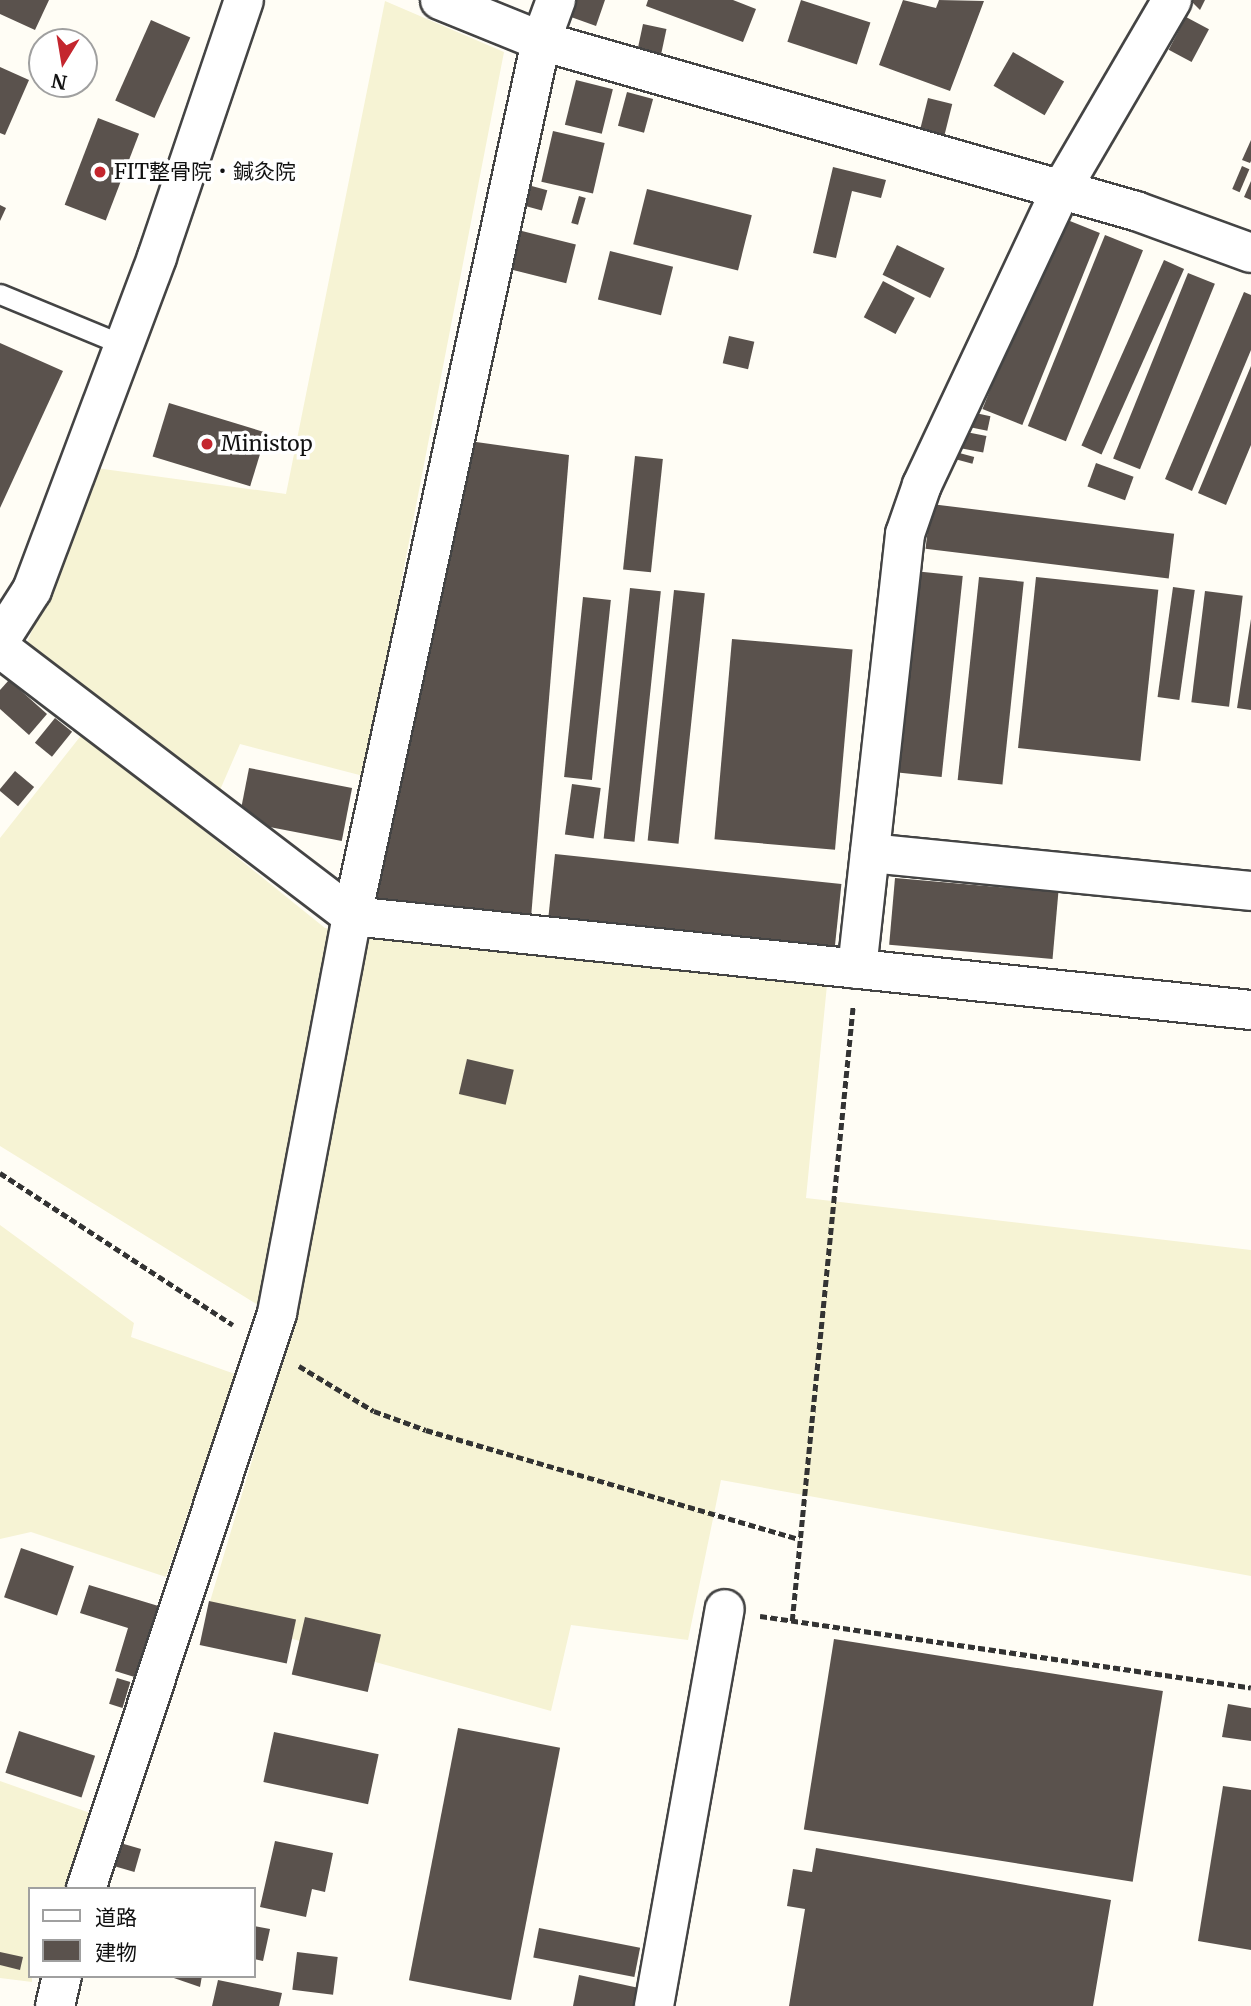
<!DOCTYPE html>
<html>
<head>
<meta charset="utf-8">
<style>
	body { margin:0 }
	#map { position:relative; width:1251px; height:2006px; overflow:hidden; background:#fffdf5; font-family:Merriweather,"Noto Sans JP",serif }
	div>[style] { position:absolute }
	.farmland>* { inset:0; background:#f6f3d4 }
	.building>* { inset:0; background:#5a524d; transform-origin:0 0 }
	.path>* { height:4.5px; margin-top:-2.25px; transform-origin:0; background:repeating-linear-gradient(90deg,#333 0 7px,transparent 0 10.5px) }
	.roads { filter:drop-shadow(2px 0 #444) drop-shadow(-2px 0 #444) drop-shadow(0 2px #444) drop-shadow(0 -2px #444) }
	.service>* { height:19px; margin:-9.5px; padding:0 9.5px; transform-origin:9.5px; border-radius:9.5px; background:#fff }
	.minor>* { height:38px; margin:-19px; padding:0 19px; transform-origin:19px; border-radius:19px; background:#fff }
	.tertiary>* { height:38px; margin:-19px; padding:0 19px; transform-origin:19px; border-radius:19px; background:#fff }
	.dots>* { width:19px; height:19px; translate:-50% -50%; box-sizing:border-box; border:4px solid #fff; border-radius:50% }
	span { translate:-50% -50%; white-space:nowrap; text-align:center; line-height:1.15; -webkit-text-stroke:7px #fff; paint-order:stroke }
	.poi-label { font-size:21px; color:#111 }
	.left { translate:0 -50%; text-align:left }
	.legend { position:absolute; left:28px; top:1887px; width:228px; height:91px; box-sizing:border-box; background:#fff; border:2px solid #a0a0a0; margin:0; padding:9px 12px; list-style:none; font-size:21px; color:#111 }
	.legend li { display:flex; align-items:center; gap:14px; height:35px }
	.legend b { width:35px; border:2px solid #a0a0a0 }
	.north { position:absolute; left:28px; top:28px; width:70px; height:70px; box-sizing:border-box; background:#fff; border:2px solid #a0a0a0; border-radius:50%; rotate:191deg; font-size:19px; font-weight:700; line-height:28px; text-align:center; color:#111 }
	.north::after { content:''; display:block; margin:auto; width:24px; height:32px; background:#c4262e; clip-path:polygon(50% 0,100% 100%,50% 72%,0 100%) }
</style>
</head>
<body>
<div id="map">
	<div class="farmland">
		<i style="clip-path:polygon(385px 1px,504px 52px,402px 578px,371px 778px,240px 744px,220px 790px,27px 643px,96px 468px,286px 494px)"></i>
		<i style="clip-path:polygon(83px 733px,325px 928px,827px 985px,806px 1198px,1251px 1250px,1251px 1576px,721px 1480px,688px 1640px,571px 1625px,551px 1711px,206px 1615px,292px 1326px,0 1146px,0 838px)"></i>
		<i style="clip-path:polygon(0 1225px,134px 1323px,131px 1337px,235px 1374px,166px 1577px,31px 1532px,0 1539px)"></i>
		<i style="clip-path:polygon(0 1781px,93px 1814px,66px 1889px,30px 1889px,32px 1982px,0 1978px)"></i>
	</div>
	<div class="building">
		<i style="clip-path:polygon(0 0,49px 0,35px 30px,0 14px)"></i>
		<i style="clip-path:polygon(577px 0,605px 0,596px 26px,571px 17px)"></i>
		<i style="clip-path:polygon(648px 0,733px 0,756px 9px,743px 42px,646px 6px)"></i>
		<i style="left:801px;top:0;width:73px;height:44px;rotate:18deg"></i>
		<i style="clip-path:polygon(903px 0,936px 8px,939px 0,984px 1px,950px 91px,879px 65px)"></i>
		<i style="clip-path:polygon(1190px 0,1205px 0,1200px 10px)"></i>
		<i style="left:1186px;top:17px;width:26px;height:37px;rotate:28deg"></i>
		<i style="left:151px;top:20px;width:43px;height:88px;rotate:24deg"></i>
		<i style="left:643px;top:24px;width:24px;height:25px;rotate:12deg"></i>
		<i style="left:1013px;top:52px;width:59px;height:39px;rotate:30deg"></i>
		<i style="clip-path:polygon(0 67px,29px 80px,5px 135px,0 133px)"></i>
		<i style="left:576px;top:80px;width:38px;height:46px;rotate:14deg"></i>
		<i style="left:627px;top:92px;width:27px;height:35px;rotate:15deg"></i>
		<i style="left:928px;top:98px;width:25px;height:44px;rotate:14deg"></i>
		<i style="left:98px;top:118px;width:44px;height:93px;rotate:21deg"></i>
		<i style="left:553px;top:131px;width:53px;height:52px;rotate:13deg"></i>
		<i style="clip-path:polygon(1251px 140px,1251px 161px,1250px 163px,1242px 160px)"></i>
		<i style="left:1242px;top:166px;width:8px;height:25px;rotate:23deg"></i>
		<i style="clip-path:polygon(833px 167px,886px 180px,881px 198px,852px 191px,836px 258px,813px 253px)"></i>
		<i style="clip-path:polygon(1251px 181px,1251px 200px,1244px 197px)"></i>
		<i style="left:528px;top:185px;width:20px;height:21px;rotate:15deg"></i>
		<i style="left:647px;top:189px;width:108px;height:57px;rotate:14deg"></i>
		<i style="left:579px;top:196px;width:7px;height:28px;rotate:16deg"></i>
		<i style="clip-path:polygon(0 205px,6px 208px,0 221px)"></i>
		<i style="left:1060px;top:217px;width:43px;height:207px;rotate:22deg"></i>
		<i style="left:506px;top:227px;width:72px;height:40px;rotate:14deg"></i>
		<i style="left:1105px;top:235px;width:41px;height:206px;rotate:22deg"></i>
		<i style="left:897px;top:245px;width:53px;height:33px;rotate:26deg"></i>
		<i style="left:610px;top:251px;width:65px;height:50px;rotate:14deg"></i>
		<i style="left:1164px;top:260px;width:22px;height:203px;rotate:24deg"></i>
		<i style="left:1188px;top:273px;width:29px;height:200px;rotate:22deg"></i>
		<i style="left:883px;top:281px;width:36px;height:41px;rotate:28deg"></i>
		<i style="clip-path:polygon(1244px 292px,1251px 295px,1251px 350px,1192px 491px,1165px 479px)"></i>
		<i style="left:729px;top:336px;width:26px;height:28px;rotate:13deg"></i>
		<i style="clip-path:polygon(0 343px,63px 371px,0 508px)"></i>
		<i style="clip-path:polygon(1251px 366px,1251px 445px,1226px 505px,1198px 493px)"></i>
		<i style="left:169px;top:403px;width:102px;height:56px;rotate:17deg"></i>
		<i style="left:966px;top:411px;width:25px;height:15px;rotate:12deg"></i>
		<i style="left:956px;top:430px;width:31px;height:17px;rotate:11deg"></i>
		<i style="clip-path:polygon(469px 441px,569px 455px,531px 918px,371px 902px)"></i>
		<i style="left:952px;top:451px;width:23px;height:7px;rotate:15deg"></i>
		<i style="left:635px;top:456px;width:28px;height:114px;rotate:6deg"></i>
		<i style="left:1096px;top:463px;width:40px;height:25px;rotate:20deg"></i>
		<i style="left:931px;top:504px;width:245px;height:45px;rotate:7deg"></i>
		<i style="left:914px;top:571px;width:49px;height:202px;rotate:6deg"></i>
		<i style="left:979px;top:577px;width:45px;height:204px;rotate:6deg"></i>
		<i style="left:1036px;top:577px;width:123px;height:172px;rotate:6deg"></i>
		<i style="left:1173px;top:587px;width:22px;height:111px;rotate:8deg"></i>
		<i style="left:630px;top:588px;width:31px;height:252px;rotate:6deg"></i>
		<i style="left:674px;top:590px;width:31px;height:252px;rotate:6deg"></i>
		<i style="left:1205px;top:591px;width:38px;height:112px;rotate:7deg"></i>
		<i style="left:583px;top:597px;width:28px;height:181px;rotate:6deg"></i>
		<i style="clip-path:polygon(1251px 619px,1251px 710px,1237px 708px)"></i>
		<i style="left:732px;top:639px;width:121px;height:201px;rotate:5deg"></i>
		<i style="clip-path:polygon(9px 680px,47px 714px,29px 735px,0 709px,0 690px)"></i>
		<i style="left:55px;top:718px;width:22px;height:32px;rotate:39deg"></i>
		<i style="left:249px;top:768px;width:105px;height:54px;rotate:11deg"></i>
		<i style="left:15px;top:771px;width:25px;height:25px;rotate:40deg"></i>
		<i style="left:572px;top:784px;width:29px;height:51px;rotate:8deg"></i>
		<i style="left:555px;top:854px;width:288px;height:65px;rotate:6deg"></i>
		<i style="left:895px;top:878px;width:164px;height:67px;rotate:5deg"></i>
		<i style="left:467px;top:1059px;width:48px;height:36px;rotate:13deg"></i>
		<i style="left:21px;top:1548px;width:56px;height:52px;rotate:19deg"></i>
		<i style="clip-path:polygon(89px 1585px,165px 1608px,141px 1679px,115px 1671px,128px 1628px,80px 1613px)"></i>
		<i style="left:209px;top:1601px;width:89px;height:45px;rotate:12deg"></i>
		<i style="left:305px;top:1617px;width:78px;height:59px;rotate:13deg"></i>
		<i style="left:834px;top:1639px;width:333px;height:193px;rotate:9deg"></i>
		<i style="left:117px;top:1678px;width:14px;height:27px;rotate:17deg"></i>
		<i style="clip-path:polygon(1228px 1704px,1251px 1708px,1251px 1741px,1222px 1737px)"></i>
		<i style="left:458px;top:1728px;width:104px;height:257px;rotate:11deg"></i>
		<i style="left:19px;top:1731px;width:80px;height:44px;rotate:18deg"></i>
		<i style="left:274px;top:1732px;width:107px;height:51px;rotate:12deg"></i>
		<i style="clip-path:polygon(1223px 1786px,1251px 1790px,1251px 1950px,1198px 1941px)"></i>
		<i style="clip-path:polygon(275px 1841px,333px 1853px,325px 1892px,312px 1889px,306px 1917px,260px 1907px)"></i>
		<i style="left:117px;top:1842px;width:25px;height:24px;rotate:16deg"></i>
		<i style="clip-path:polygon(816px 1848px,1111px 1900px,1093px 2006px,789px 2006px,805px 1909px,787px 1906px,793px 1869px,812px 1872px)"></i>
		<i style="clip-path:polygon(254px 1926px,270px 1929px,263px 1961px,254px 1959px)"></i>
		<i style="left:539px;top:1928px;width:103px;height:30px;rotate:11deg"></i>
		<i style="clip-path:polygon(0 1952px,23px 1957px,20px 1970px,0 1965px)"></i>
		<i style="left:297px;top:1952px;width:41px;height:38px;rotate:7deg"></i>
		<i style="clip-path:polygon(579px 1975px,639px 1988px,636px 2006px,573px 2006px)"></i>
		<i style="clip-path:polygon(168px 1976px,202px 1976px,200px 1987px)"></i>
		<i style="clip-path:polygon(218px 1980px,282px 1993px,279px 2006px,212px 2006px)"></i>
	</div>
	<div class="path">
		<i style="left:0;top:1173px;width:278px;rotate:33.1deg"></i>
		<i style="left:299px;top:1366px;width:87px;rotate:31deg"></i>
		<i style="left:374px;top:1411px;width:55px;rotate:20.1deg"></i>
		<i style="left:426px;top:1430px;width:389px;rotate:16.3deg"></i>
		<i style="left:760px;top:1616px;width:496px;rotate:8.3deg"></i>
		<i style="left:792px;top:1621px;width:618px;rotate:-84.34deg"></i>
	</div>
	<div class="roads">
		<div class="service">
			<i style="left:0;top:294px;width:134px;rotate:22.4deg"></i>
		</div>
		<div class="minor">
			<i style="left:440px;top:0;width:109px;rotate:22.1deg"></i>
			<i style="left:541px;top:41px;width:619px;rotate:15.95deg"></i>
			<i style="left:1136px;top:211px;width:122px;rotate:20.1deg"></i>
			<i style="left:0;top:648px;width:442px;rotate:37.3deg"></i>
			<i style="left:352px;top:916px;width:904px;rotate:5.97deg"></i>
			<i style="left:870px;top:853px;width:383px;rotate:5.7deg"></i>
			<i style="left:857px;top:969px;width:438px;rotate:-83.7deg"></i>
			<i style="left:905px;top:534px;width:52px;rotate:-70.9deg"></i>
			<i style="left:922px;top:485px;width:326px;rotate:-64.8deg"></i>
			<i style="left:1061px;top:190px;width:220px;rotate:-59.7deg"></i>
			<i style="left:86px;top:1889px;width:607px;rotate:-71.65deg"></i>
			<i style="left:277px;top:1313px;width:404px;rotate:-79.3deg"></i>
			<i style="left:352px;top:916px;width:895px;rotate:-77.81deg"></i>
			<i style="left:541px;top:41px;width:44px;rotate:-69.9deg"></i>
			<i style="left:55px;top:2006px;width:31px;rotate:-77deg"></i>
			<i style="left:654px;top:2006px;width:403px;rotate:-79.9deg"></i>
		</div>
		<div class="tertiary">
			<i style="left:0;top:640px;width:59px;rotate:-57.4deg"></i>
			<i style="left:32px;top:590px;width:356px;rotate:-69.4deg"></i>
			<i style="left:157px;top:257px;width:271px;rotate:-71.3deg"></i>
		</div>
	</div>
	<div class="dots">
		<i style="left:100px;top:172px;background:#c4262e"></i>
		<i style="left:207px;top:444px;background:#c4262e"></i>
	</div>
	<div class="poi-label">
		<span class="left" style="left:114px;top:172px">FIT整骨院・鍼灸院</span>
		<span class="left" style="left:221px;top:444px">Ministop</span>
	</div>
	<ul class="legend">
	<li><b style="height:9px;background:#fff"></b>道路</li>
	<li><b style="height:19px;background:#5a524d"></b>建物</li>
	</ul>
	<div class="north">N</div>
</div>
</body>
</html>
